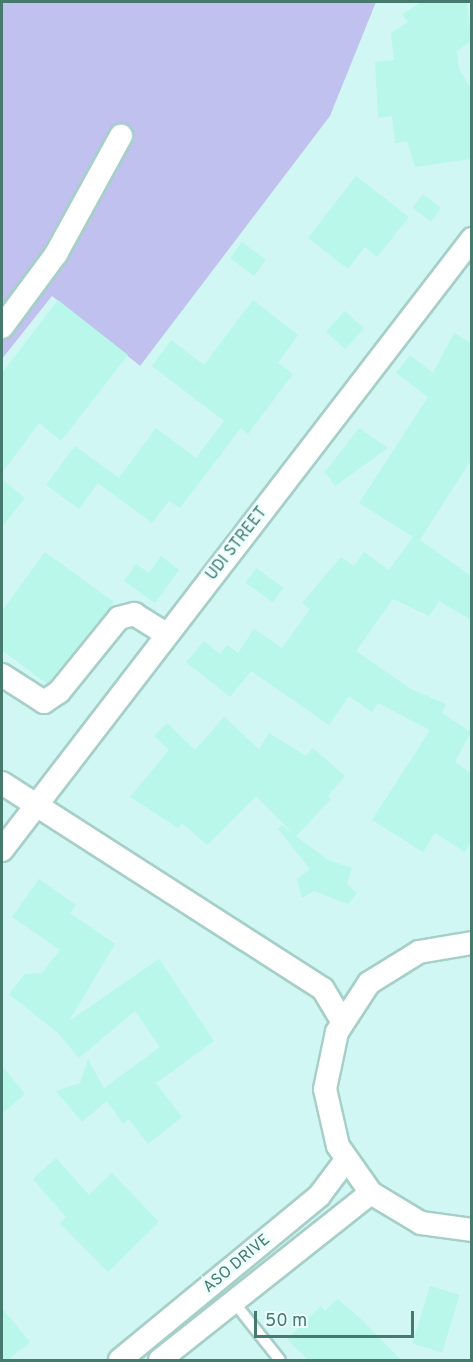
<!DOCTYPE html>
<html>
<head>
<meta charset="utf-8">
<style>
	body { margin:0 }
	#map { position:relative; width:473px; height:1362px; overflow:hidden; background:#e4fffe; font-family:Overpass,sans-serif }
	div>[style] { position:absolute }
	.residential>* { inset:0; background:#d1f7f4 }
	.green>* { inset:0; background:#c0c1ee }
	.building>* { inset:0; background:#b8f7e9; transform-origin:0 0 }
	.roads { filter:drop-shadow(2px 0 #a6cfc8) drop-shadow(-2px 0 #a6cfc8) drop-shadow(0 2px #a6cfc8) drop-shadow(0 -2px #a6cfc8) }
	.lane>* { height:10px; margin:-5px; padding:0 5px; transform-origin:5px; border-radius:5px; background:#fff }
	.street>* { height:22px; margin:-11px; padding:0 11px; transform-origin:11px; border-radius:11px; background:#fff }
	span { translate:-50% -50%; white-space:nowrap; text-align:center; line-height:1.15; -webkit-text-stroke:5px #ecffff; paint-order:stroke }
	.street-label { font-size:16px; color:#467a6d }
	.frame { position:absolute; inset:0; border:3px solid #467a6d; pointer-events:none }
	.scale { position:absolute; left:254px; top:1311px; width:160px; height:27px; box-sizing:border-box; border:3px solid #467a6d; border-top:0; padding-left:8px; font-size:18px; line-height:21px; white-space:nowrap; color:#467a6d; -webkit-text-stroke:4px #ecffff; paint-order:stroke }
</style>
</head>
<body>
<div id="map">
	<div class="residential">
		<i style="clip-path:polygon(376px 2px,471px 2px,471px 1360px,2px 1360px,2px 359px,52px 296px,139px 366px,330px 116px)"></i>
	</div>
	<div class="green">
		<i style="clip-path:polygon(2px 2px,376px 2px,330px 116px,140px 366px,52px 296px,2px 359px)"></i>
	</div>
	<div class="building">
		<i style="clip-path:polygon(422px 2px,467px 2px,471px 41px,457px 51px,459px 69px,471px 88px,471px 159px,415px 167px,407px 141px,395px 143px,392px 116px,378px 118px,375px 62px,394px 60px,391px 33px,408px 22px,402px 14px)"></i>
		<i style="clip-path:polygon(356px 176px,409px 217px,377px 257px,365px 247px,348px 269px,308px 238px)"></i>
		<i style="left:423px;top:194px;width:23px;height:17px;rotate:38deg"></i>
		<i style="left:242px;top:242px;width:30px;height:20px;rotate:37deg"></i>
		<i style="clip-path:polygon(58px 300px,128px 355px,61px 441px,39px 423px,2px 473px,2px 373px)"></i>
		<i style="clip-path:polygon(253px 300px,298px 335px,278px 363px,293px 374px,248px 434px,241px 428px,180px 508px,169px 501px,152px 523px,98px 483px,79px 509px,46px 485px,75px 446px,119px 478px,156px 428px,196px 458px,224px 421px,152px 366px,171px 340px,204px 365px)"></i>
		<i style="left:345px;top:311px;width:26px;height:28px;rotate:43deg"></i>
		<i style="clip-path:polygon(454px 333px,471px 343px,471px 460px,420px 540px,471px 576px,471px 620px,439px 601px,429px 616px,393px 599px,356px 651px,411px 689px,446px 704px,442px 713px,471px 732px,455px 762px,471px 773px,471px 841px,465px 852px,435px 833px,423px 852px,372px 820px,430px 730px,378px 703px,372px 712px,349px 696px,329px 725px,251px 671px,230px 697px,186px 662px,204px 641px,220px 654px,227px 645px,238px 653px,254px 629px,282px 648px,310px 609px,302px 603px,341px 557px,354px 566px,364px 552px,389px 570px,413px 537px,359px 503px,428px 397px,396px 373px,410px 355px,433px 373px)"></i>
		<i style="clip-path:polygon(359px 428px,388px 448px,335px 486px,325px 472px)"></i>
		<i style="clip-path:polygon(2px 479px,25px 498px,2px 527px)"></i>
		<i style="clip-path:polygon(45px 552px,114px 602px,47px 684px,2px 650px,2px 611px)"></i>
		<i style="clip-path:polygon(161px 556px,179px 570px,155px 603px,124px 581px,136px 564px,149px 573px)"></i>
		<i style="left:256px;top:568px;width:34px;height:18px;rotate:36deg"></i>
		<i style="clip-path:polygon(224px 717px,259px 749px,269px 733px,306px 756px,313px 748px,345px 776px,328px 796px,331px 799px,296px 836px,328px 860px,352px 868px,347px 884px,357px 893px,348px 904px,314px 891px,302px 898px,297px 879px,310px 869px,278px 829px,282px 825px,295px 835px,256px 796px,207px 845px,182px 823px,178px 828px,130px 797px,169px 750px,154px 736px,167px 723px,195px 750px)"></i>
		<i style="clip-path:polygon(39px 879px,76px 905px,70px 913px,115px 944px,69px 1021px,159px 959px,214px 1041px,156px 1083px,182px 1117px,148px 1144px,129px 1119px,123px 1124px,107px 1101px,82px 1122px,56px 1091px,80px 1083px,88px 1059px,104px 1088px,160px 1047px,135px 1011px,79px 1058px,58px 1033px,9px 994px,25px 974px,42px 973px,60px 950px,12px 917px)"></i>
		<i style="clip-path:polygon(2px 1066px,25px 1094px,2px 1114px)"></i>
		<i style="clip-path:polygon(56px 1158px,89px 1195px,112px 1173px,159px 1222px,108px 1272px,60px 1223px,66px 1217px,33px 1179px)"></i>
		<i style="left:430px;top:1286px;width:31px;height:60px;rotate:17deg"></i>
		<i style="clip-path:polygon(338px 1299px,363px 1321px,401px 1360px,308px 1360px,287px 1339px,321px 1306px,325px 1311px)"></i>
		<i style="clip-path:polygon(2px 1308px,30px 1342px,8px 1360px,2px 1360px)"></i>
	</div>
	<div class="roads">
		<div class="lane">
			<i style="left:233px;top:1301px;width:75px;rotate:51.5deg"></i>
		</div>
		<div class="street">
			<i style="left:2px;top:327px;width:91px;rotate:-53.5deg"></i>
			<i style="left:56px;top:254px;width:135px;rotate:-61.2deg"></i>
			<i style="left:2px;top:675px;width:50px;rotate:32.7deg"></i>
			<i style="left:44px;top:702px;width:18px;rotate:-34deg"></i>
			<i style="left:59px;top:692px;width:95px;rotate:-51deg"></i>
			<i style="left:119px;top:618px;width:16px;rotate:-15deg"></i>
			<i style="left:134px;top:614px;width:39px;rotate:32deg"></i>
			<i style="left:2px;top:783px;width:381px;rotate:32.7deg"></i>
			<i style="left:323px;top:989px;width:37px;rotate:59deg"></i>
			<i style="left:2px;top:850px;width:771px;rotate:-52.43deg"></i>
			<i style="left:472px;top:943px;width:54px;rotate:170.4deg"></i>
			<i style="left:419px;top:952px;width:59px;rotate:148.2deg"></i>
			<i style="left:369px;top:983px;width:59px;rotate:123.1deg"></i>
			<i style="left:337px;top:1032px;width:58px;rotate:101.9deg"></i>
			<i style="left:325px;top:1089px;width:58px;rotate:77.2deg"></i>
			<i style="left:338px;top:1146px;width:57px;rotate:54.9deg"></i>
			<i style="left:371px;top:1193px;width:58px;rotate:31deg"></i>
			<i style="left:421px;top:1223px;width:51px;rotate:7.8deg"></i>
			<i style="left:120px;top:1360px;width:258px;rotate:-39.5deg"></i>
			<i style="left:319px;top:1196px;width:45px;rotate:-53.1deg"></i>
			<i style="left:160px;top:1360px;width:269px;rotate:-38.4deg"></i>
		</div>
	</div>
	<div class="street-label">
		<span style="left:237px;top:544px;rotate:-52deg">UDI STREET</span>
		<span style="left:237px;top:1264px;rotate:-40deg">ASO DRIVE</span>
	</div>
	<div class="frame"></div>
	<div class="scale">50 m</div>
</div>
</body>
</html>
